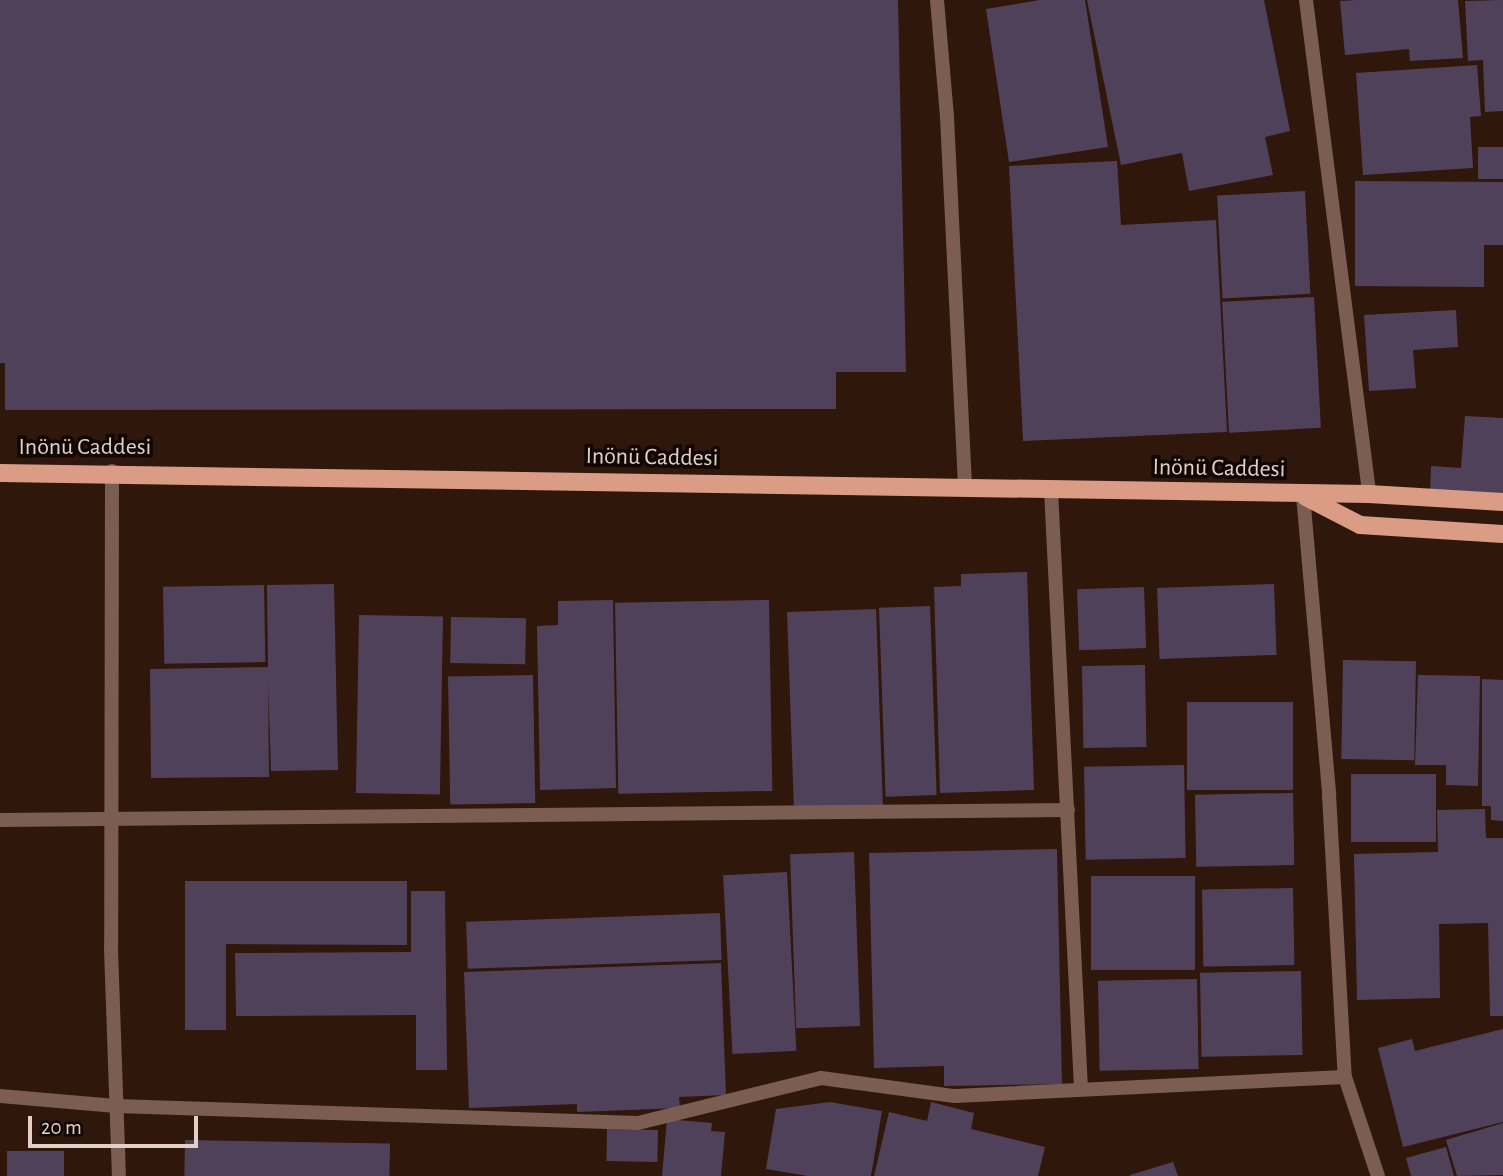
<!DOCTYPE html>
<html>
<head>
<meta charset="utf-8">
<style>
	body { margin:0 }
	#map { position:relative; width:1503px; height:1176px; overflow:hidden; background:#30170b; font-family:"Alegreya Sans",sans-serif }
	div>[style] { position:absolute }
	.building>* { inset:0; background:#50415a; transform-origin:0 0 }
	.minor>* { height:14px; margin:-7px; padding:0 7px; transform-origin:7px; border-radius:7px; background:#7b5d52 }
	.primary>* { height:18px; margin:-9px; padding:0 9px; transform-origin:9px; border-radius:9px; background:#da9c85 }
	span { translate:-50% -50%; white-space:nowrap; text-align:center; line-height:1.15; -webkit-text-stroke:7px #100603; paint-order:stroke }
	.street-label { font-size:24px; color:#e1cfc8 }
	.scale { position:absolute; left:28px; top:1116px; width:170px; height:32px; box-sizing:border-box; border:4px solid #e1cfc8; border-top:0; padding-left:9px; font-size:21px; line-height:24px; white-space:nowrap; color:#e1cfc8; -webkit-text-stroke:5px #100603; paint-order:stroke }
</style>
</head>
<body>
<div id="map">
	<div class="building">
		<i style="clip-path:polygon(0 0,898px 0,906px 372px,836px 372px,836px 409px,5px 410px,5px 363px,0 363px)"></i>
		<i style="clip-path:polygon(1040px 0,1085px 0,1108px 147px,1009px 162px,986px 9px)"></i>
		<i style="clip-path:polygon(1087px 0,1264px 0,1290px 131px,1265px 137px,1273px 175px,1189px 191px,1182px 153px,1121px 165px)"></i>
		<i style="clip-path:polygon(1356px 0,1458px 0,1463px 58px,1410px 61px,1409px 49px,1345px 55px,1340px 1px)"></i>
		<i style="clip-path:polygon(1503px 0,1503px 111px,1485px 112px,1483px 60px,1468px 61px,1465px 1px)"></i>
		<i style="clip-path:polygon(1477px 65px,1481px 116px,1470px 117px,1473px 168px,1363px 175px,1356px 73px)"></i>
		<i style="left:1503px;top:147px;width:32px;height:25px;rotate:90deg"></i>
		<i style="clip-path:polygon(1117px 161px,1121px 225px,1216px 220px,1227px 432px,1023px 441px,1009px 166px)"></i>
		<i style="clip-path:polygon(1355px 181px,1503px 182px,1503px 245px,1484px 245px,1484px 287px,1355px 286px)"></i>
		<i style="left:1305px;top:191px;width:103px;height:88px;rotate:87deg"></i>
		<i style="left:1314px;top:297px;width:131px;height:92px;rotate:87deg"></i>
		<i style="clip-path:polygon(1456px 310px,1458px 347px,1413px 350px,1416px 388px,1369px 391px,1364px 315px)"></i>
		<i style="clip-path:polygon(1465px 416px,1503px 418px,1503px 498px,1430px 493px,1431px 466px,1461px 468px)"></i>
		<i style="clip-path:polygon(1027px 572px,1034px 790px,940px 793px,934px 587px,961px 586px,961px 574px)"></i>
		<i style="clip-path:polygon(334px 584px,338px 770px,271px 771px,268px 681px,269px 777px,151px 778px,150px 669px,268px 667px,267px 585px)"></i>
		<i style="left:1274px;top:584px;width:71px;height:117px;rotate:88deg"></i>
		<i style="left:264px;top:585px;width:77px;height:101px;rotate:89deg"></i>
		<i style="left:1144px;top:587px;width:61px;height:67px;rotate:88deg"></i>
		<i style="clip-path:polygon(613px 600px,616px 788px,540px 790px,537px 626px,558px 625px,558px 601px)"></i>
		<i style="left:769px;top:600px;width:191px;height:154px;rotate:89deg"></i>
		<i style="left:930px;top:606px;width:189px;height:51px;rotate:88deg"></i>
		<i style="left:876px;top:609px;width:197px;height:89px;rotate:88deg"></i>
		<i style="left:359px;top:615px;width:84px;height:178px;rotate:1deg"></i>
		<i style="left:451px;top:617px;width:75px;height:46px;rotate:1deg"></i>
		<i style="left:1343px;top:660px;width:73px;height:99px;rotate:1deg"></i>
		<i style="left:1145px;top:665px;width:82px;height:63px;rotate:89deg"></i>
		<i style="left:533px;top:675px;width:128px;height:85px;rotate:89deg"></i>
		<i style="clip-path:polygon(1418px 675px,1480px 676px,1478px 786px,1446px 785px,1446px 765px,1415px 765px)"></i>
		<i style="clip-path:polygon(1482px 679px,1503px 680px,1503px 821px,1491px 820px,1491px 806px,1482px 806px)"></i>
		<i style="left:1293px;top:702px;width:88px;height:106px;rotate:90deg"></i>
		<i style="left:1184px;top:765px;width:93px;height:100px;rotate:89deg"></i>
		<i style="left:1436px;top:774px;width:68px;height:85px;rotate:90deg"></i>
		<i style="left:1293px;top:793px;width:72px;height:98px;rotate:89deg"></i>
		<i style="clip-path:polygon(1485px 809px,1486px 838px,1503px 838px,1503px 1016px,1490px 1016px,1488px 923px,1439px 924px,1440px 998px,1357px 1000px,1354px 854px,1438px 852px,1437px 810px)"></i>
		<i style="clip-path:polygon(1057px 849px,1062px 1084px,944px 1086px,944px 1066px,874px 1068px,869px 853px)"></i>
		<i style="left:854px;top:852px;width:174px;height:64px;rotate:88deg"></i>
		<i style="left:787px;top:872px;width:179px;height:64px;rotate:87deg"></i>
		<i style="left:1195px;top:876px;width:94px;height:104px;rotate:90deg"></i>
		<i style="clip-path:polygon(185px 881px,407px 881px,407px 945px,226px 944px,226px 1030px,185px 1030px)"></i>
		<i style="left:1293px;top:888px;width:77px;height:91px;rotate:89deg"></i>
		<i style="clip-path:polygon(411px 891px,445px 891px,447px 1070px,416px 1070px,416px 1015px,236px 1016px,235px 953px,411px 952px)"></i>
		<i style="left:720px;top:913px;width:47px;height:254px;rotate:88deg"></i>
		<i style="clip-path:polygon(721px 963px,726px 1095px,679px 1097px,680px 1108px,577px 1112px,577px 1104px,469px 1108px,464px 972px)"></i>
		<i style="left:1301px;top:971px;width:84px;height:101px;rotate:89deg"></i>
		<i style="left:1197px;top:979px;width:90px;height:99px;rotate:89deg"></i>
		<i style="clip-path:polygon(1503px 1029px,1503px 1122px,1403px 1147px,1378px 1048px,1412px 1039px,1415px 1051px)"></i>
		<i style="clip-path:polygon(830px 1102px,882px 1111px,871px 1176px,808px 1176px,766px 1169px,776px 1109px)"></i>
		<i style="clip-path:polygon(931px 1102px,974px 1113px,971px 1129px,1045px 1147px,1038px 1176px,874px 1176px,889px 1112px,927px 1121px)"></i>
		<i style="clip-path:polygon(667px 1119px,712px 1123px,711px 1131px,725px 1132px,721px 1176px,662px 1176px)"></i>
		<i style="clip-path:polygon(1503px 1123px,1503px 1175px,1457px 1176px,1446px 1140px)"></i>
		<i style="left:607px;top:1129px;width:51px;height:32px;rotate:1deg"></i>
		<i style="left:185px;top:1140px;width:205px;height:36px;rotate:1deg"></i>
		<i style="clip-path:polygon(1446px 1147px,1454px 1176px,1411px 1176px,1406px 1158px)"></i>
		<i style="left:7px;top:1151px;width:57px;height:25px"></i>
		<i style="clip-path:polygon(1173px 1162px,1178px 1176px,1130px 1176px,1130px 1175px)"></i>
	</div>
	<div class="minor">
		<i style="left:937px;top:0;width:117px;rotate:85.1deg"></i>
		<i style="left:947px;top:117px;width:372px;rotate:87.2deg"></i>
		<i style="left:1306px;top:0;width:498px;rotate:82.7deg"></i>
		<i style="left:112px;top:471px;width:478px;rotate:90.1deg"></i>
		<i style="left:111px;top:949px;width:227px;rotate:88deg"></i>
		<i style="left:1051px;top:490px;width:599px;rotate:87.13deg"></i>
		<i style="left:1303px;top:495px;width:301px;rotate:85deg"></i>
		<i style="left:1329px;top:795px;width:282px;rotate:86.8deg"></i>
		<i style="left:1345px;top:1077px;width:104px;rotate:71.6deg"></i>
		<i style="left:0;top:820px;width:1068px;rotate:-0.54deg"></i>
		<i style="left:0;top:1096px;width:116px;rotate:4.9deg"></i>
		<i style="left:116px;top:1106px;width:522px;rotate:1.87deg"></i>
		<i style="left:638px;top:1123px;width:188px;rotate:-13.8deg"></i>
		<i style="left:821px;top:1078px;width:135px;rotate:7.7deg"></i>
		<i style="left:955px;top:1096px;width:390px;rotate:-2.8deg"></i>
	</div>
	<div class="primary">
		<i style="left:0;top:473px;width:1369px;rotate:0.88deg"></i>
		<i style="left:1369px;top:494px;width:134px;rotate:3.4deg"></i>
		<i style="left:1306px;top:497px;width:61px;rotate:27.4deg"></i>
		<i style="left:1360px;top:525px;width:143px;rotate:3.6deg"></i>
	</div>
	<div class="street-label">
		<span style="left:85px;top:448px">Inönü Caddesi</span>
		<span style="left:652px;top:458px;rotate:1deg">Inönü Caddesi</span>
		<span style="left:1219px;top:469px;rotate:1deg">Inönü Caddesi</span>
	</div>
	<div class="scale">20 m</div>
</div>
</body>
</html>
